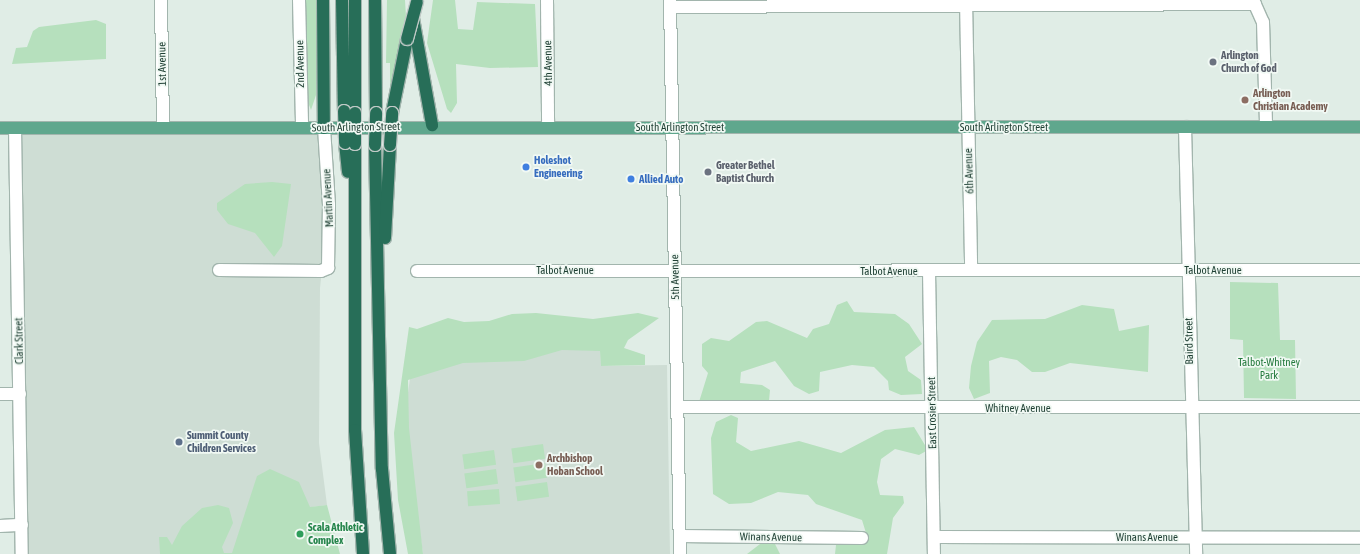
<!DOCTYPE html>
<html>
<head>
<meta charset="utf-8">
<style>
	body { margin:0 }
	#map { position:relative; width:1360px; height:554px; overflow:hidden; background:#e0ede6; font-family:"Asap Condensed",sans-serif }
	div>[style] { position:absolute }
	.built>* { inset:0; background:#ceddd4 }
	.green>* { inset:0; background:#b6e0bd; transform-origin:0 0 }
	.roads { filter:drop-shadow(1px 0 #a2b5ad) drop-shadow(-1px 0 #a2b5ad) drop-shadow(0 1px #a2b5ad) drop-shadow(0 -1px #a2b5ad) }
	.minor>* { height:12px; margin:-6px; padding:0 6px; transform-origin:6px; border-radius:6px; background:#fff }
	.major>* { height:12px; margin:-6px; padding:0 6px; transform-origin:6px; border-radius:6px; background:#5fa78d }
	.highway>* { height:12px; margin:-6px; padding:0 6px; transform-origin:6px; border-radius:6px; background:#276e58 }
	.bridges { filter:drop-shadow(1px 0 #c0c9c6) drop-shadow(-1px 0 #c0c9c6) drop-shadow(0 1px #c0c9c6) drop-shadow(0 -1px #c0c9c6) }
	.highway-bridge>* { height:12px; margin:-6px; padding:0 6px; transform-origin:6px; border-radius:6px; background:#276e58 }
	.dots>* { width:11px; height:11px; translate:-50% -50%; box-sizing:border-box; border:2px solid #f1f9f4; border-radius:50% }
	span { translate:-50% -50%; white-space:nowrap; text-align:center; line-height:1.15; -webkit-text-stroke:3.5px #f1f9f4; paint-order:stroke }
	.worship-label { font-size:11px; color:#5b616d; font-weight:700 }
	.left { translate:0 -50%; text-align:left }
	.street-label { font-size:11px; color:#1e3f33 }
	.education-label { font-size:11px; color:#785e54; font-weight:700 }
	.shop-label { font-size:11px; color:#366cbe; font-weight:700 }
	.park-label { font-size:11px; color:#247a3d }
	.service-label { font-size:11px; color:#4e5e75; font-weight:700 }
	.leisure-label { font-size:11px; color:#27864d; font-weight:700 }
</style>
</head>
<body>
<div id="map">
	<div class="built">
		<i style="clip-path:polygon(15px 128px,324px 128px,329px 205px,320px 288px,319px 443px,327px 505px,267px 513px,263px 554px,22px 554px)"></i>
		<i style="clip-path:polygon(417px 329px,600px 333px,601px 366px,667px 365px,670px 554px,423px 554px,404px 421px)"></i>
	</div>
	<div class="green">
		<i style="clip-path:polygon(304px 0,316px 0,316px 95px,311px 110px,306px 97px)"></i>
		<i style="clip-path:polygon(387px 0,405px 0,406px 17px,390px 86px,390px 63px,386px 63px)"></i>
		<i style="clip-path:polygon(433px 0,455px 0,458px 29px,473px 30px,477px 2px,535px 4px,538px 67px,490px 68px,456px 64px,457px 103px,451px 113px,447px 109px,427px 43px)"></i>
		<i style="clip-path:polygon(96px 20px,106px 24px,106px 59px,12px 64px,16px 48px,27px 47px,33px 31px,39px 27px)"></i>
		<i style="clip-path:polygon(272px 182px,291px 184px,282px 246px,274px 257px,255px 233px,228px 224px,217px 210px,217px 203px,245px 184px)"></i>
		<i style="clip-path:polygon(1230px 282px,1278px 283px,1280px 340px,1295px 340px,1296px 399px,1244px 398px,1243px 340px,1230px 339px)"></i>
		<i style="clip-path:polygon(847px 301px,854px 312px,895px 314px,909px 324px,922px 344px,905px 357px,908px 371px,921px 380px,922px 394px,901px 395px,889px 390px,888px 381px,874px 367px,852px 365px,820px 372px,819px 391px,809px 394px,794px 386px,775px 361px,741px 372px,740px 383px,762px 385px,770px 390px,769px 401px,699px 402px,708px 373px,702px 366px,702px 344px,711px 338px,729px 341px,756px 322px,767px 321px,807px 338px,813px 329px,829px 324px,837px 305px)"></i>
		<i style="clip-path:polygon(1082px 305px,1114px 309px,1119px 331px,1149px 325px,1148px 372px,1070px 363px,1045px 372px,1032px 372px,1017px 360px,1001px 357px,989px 361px,990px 393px,974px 399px,969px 388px,971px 366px,977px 342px,992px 320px,1045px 319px)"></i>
		<i style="clip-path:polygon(536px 313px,593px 319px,638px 313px,659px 318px,628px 340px,624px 348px,645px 355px,645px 365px,601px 366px,600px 351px,562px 350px,524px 361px,463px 363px,408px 380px,409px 428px,423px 554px,408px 554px,398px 500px,394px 433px,409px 327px,417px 329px,448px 318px,464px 322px,489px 321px,512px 314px)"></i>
		<i style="clip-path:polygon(731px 415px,738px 418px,736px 442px,751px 451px,799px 441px,841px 453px,885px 430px,914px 427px,928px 450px,919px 455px,895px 449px,881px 459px,877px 482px,880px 495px,903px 496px,904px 503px,893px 518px,887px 554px,835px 554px,836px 545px,859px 544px,866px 533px,862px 520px,816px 504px,808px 495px,778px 492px,751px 503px,729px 504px,713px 494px,711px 438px,716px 422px)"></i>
		<i style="left:543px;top:444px;width:15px;height:32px;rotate:82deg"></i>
		<i style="left:494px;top:450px;width:15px;height:32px;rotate:82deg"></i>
		<i style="left:545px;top:463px;width:15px;height:32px;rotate:82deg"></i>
		<i style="clip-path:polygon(270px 469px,299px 482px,310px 507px,327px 505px,340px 554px,160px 554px,159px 537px,167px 537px,172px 545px,182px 526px,202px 508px,218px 505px,229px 508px,233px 523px,222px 547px,224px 553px,232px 553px,257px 476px)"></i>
		<i style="left:496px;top:469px;width:15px;height:32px;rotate:82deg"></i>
		<i style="left:547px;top:482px;width:15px;height:32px;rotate:82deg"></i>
		<i style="left:499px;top:489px;width:15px;height:32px;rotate:86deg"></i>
		<i style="clip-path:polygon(760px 544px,775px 544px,780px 554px,747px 554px)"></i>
	</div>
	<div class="roads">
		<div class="minor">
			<i style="left:161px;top:0;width:128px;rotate:89.1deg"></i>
			<i style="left:299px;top:0;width:127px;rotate:88.6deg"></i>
			<i style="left:547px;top:0;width:127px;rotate:89.5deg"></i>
			<i style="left:670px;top:0;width:554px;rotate:88.97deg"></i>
			<i style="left:966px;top:0;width:270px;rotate:88.9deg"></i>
			<i style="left:1253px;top:0;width:24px;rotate:66deg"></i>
			<i style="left:1263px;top:22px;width:104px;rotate:88.3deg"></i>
			<i style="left:670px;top:7px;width:585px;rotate:-0.29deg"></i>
			<i style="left:1185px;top:127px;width:427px;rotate:88.5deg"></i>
			<i style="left:15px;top:128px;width:426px;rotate:89.1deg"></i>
			<i style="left:219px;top:270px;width:102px;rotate:0.6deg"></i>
			<i style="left:321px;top:271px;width:8px;rotate:-23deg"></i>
			<i style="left:328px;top:268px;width:63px;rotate:-89.1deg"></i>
			<i style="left:329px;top:205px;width:77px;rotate:-93.7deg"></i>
			<i style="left:417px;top:271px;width:943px;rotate:-0.06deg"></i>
			<i style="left:929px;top:271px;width:283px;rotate:89deg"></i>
			<i style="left:0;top:394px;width:20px"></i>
			<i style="left:677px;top:407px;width:683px"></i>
			<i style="left:0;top:526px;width:22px;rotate:-3deg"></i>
			<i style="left:680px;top:536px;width:182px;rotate:0.6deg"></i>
			<i style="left:934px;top:537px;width:426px;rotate:0.1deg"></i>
		</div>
		<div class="major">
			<i style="left:0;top:128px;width:1360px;rotate:-0.04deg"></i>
		</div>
		<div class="highway">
			<i style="left:323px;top:0;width:128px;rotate:89.6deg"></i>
			<i style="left:342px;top:0;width:111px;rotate:89deg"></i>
			<i style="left:375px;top:0;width:113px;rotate:89.5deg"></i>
			<i style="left:413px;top:18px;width:109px;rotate:79.9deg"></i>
			<i style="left:355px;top:113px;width:113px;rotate:-90deg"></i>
			<i style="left:392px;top:113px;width:76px;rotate:-78.5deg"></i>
			<i style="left:345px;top:143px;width:29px;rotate:84deg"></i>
			<i style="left:355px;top:144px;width:286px;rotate:90deg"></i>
			<i style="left:355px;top:430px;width:124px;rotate:86.3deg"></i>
			<i style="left:375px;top:145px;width:324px;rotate:88.8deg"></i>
			<i style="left:382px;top:469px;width:85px;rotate:84.6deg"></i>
			<i style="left:385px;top:238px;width:93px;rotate:-86.9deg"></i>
		</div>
	</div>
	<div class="bridges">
		<div class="highway-bridge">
			<i style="left:407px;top:39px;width:38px;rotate:-75deg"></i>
			<i style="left:344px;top:111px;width:32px;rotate:88deg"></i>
			<i style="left:355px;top:144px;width:31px;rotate:-90deg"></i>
			<i style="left:375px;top:145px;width:32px;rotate:-88deg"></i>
			<i style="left:390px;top:145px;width:32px;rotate:-86deg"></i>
		</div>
	</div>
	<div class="dots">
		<i style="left:1213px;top:62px;background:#6b7280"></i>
		<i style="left:1245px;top:100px;background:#8d6e63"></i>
		<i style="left:526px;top:167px;background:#3f7fe0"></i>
		<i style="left:708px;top:172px;background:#6b7280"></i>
		<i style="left:631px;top:179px;background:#3f7fe0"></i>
		<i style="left:179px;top:442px;background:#5c6f8a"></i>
		<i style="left:539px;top:465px;background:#8d6e63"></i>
		<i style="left:300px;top:534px;background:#2e9e5b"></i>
	</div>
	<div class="worship-label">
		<span class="left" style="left:1221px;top:62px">Arlington<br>Church of God</span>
		<span class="left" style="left:716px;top:172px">Greater Bethel<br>Baptist Church</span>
	</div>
	<div class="street-label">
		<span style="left:548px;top:63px;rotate:-91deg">4th Avenue</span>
		<span style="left:162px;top:64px;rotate:-91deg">1st Avenue</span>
		<span style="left:300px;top:64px;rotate:-91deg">2nd Avenue</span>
		<span style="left:356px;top:127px;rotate:-1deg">South Arlington Street</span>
		<span style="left:680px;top:127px">South Arlington Street</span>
		<span style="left:1004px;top:127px">South Arlington Street</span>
		<span style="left:969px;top:171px;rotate:-92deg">6th Avenue</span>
		<span style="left:328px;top:198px;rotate:-93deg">Martin Avenue</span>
		<span style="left:565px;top:270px">Talbot Avenue</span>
		<span style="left:1213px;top:270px">Talbot Avenue</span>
		<span style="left:889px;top:271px">Talbot Avenue</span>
		<span style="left:675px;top:277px;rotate:-91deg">5th Avenue</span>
		<span style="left:19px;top:341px;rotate:-91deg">Clark Street</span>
		<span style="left:1189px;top:341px;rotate:-91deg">Baird Street</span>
		<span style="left:1018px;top:408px">Whitney Avenue</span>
		<span style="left:932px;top:413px;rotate:-91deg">East Crosier Street</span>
		<span style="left:771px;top:537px;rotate:1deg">Winans Avenue</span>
		<span style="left:1147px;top:537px">Winans Avenue</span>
	</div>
	<div class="education-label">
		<span class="left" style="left:1253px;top:100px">Arlington<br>Christian Academy</span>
		<span class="left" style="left:547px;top:465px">Archbishop<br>Hoban School</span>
	</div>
	<div class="shop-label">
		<span class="left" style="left:534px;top:167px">Holeshot<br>Engineering</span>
		<span class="left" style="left:639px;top:179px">Allied Auto</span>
	</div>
	<div class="park-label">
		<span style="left:1269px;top:369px">Talbot-Whitney<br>Park</span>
	</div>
	<div class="service-label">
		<span class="left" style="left:187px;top:442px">Summit County<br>Children Services</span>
	</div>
	<div class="leisure-label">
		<span class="left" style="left:308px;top:534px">Scala Athletic<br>Complex</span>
	</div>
</div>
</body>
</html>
